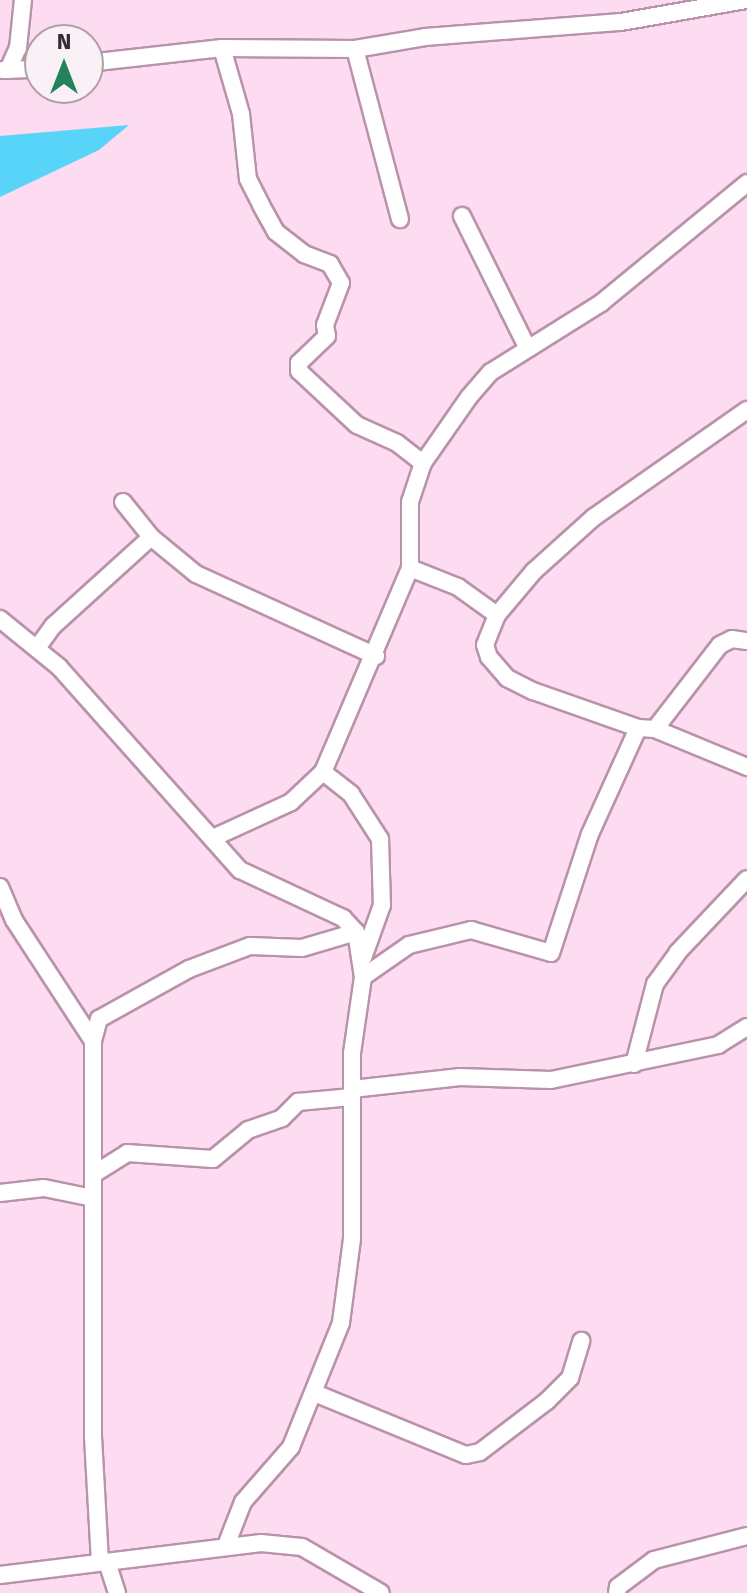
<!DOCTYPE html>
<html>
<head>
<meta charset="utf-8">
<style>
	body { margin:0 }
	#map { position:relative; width:747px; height:1593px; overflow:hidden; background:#fddbf0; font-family:"Fira Sans",sans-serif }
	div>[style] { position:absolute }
	.water>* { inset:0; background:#59d4f9 }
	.roads { filter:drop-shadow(2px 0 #b992ab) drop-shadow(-2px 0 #b992ab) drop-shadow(0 2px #b992ab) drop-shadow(0 -2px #b992ab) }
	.minor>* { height:16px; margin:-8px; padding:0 8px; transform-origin:8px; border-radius:8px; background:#fff }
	span { translate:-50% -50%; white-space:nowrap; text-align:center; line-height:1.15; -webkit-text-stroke:8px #faf1f6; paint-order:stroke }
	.north { position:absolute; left:24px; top:24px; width:80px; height:80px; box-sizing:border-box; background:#faf1f6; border:2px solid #ada1a8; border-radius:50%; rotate:0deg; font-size:22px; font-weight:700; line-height:32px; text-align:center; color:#392933 }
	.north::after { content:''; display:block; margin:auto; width:28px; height:36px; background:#23835b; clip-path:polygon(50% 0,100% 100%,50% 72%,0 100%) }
</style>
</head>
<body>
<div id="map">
	<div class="water">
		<i style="clip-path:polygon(129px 125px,99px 150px,0 197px,0 136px)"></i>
	</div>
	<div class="roads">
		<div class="minor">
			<i style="left:222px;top:48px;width:69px;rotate:73.9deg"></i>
			<i style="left:241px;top:114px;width:65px;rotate:83.9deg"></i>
			<i style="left:248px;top:179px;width:29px;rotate:63deg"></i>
			<i style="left:261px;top:205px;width:31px;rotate:61deg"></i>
			<i style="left:276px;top:232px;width:36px;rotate:38deg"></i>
			<i style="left:304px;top:254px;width:28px;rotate:21deg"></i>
			<i style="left:330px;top:264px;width:22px;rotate:60deg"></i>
			<i style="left:341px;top:283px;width:45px;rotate:110.9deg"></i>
			<i style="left:325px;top:325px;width:11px;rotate:80deg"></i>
			<i style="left:327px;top:336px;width:39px;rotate:136deg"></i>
			<i style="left:299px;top:363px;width:8px;rotate:90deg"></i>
			<i style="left:299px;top:371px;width:79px;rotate:43deg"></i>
			<i style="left:357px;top:425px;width:44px;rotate:24.2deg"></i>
			<i style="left:397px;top:443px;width:33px;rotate:38deg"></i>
			<i style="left:355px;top:49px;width:176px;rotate:75.2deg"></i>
			<i style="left:88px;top:63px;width:135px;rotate:-6.4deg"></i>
			<i style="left:222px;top:48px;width:133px;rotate:0.4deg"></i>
			<i style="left:355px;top:49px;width:71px;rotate:-9.7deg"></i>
			<i style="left:425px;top:37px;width:197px;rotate:-4.4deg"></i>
			<i style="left:621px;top:22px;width:127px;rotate:-10deg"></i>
			<i style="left:2px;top:70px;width:38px;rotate:-2deg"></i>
			<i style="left:8px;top:70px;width:24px;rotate:-66deg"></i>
			<i style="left:18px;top:48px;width:48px;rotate:-84.1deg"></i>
			<i style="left:462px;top:216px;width:148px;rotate:63.6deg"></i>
			<i style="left:747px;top:410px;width:187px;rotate:145deg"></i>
			<i style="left:594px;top:517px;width:81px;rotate:138deg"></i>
			<i style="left:534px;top:571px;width:57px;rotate:130.1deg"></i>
			<i style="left:497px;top:615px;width:32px;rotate:112deg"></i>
			<i style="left:485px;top:645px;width:13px;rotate:72deg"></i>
			<i style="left:489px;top:657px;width:28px;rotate:49deg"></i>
			<i style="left:507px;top:678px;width:29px;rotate:27deg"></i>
			<i style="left:533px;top:691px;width:111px;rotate:19.4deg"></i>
			<i style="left:638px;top:728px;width:17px;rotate:3deg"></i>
			<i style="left:655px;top:729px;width:100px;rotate:22.4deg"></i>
			<i style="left:123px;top:502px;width:45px;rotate:51.3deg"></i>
			<i style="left:151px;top:537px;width:58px;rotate:39.4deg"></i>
			<i style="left:196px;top:574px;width:198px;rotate:24.5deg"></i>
			<i style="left:410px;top:568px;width:52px;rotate:21.6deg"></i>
			<i style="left:458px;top:587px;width:48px;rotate:35.7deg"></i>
			<i style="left:0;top:619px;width:76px;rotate:39.1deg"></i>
			<i style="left:59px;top:667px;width:272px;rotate:48.3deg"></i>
			<i style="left:240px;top:870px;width:114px;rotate:25deg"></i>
			<i style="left:343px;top:918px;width:19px;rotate:47deg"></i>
			<i style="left:356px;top:932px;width:46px;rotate:81.2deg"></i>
			<i style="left:363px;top:977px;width:77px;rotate:98.2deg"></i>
			<i style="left:352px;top:1053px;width:186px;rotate:90deg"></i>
			<i style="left:352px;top:1239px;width:85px;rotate:97.5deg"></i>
			<i style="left:341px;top:1323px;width:134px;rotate:112deg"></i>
			<i style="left:291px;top:1447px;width:73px;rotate:131.1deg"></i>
			<i style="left:243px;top:1502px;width:44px;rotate:111.3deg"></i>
			<i style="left:37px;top:648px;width:27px;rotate:-54deg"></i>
			<i style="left:53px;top:626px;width:132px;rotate:-42.2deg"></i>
			<i style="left:655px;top:729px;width:106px;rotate:-52.3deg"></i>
			<i style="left:720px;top:645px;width:13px;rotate:-27deg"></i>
			<i style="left:732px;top:639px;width:15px;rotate:8deg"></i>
			<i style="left:323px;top:772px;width:36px;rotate:38deg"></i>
			<i style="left:351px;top:794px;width:54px;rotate:57.2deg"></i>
			<i style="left:380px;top:839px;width:66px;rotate:88.3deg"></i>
			<i style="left:382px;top:905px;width:56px;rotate:109.7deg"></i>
			<i style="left:215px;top:837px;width:84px;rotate:-24.7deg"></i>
			<i style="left:291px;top:802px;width:44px;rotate:-43.2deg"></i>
			<i style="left:323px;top:772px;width:222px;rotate:-66.9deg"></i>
			<i style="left:410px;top:568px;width:66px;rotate:-90deg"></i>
			<i style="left:410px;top:502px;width:41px;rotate:-71.6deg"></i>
			<i style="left:423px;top:463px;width:80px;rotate:-55.1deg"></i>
			<i style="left:469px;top:397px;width:33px;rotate:-49deg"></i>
			<i style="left:491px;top:372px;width:130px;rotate:-32.1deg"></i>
			<i style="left:601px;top:303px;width:189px;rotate:-39.4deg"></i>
			<i style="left:0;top:887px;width:36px;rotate:67deg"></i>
			<i style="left:14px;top:920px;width:145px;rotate:56.9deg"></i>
			<i style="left:363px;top:977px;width:56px;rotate:-34.8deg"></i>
			<i style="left:409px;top:945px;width:64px;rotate:-13.6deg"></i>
			<i style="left:471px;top:930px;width:83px;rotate:16deg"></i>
			<i style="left:551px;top:953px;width:125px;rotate:-71.9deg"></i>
			<i style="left:590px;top:834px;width:116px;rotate:-65.6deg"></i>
			<i style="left:634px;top:1064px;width:83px;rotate:-75.3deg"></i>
			<i style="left:655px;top:984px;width:39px;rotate:-54deg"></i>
			<i style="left:678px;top:952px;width:100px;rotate:-46.6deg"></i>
			<i style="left:352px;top:1089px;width:109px;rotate:-6.3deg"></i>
			<i style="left:460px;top:1077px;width:91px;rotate:1.9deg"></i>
			<i style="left:551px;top:1080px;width:171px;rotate:-11.8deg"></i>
			<i style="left:718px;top:1045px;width:34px;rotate:-32deg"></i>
			<i style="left:94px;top:1174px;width:39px;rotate:-32deg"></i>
			<i style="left:127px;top:1153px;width:86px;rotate:4deg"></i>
			<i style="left:213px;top:1159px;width:45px;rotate:-39.6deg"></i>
			<i style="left:248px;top:1130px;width:36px;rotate:-19deg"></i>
			<i style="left:282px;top:1118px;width:23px;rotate:-45deg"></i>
			<i style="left:298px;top:1102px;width:54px;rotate:-5.3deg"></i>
			<i style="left:0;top:1193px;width:44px;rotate:-6.5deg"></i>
			<i style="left:44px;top:1188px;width:50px;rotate:11.5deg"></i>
			<i style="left:317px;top:1394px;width:161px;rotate:22.3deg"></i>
			<i style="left:466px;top:1455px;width:14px;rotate:-12deg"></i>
			<i style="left:480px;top:1452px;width:84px;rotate:-37.3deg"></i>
			<i style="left:547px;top:1401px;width:33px;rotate:-45deg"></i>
			<i style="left:570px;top:1378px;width:39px;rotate:-73deg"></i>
			<i style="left:100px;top:1562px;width:125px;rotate:-93.2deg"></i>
			<i style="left:93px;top:1437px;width:396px;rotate:-90deg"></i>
			<i style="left:93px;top:1041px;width:23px;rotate:-75deg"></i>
			<i style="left:99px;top:1019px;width:103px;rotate:-29.1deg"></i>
			<i style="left:189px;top:969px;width:65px;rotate:-20.7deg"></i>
			<i style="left:250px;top:946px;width:52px;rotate:2.2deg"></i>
			<i style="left:302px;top:948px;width:56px;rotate:-16.5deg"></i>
			<i style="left:107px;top:1562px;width:33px;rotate:72deg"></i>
			<i style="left:0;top:1575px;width:263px;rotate:-7deg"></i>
			<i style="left:261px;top:1543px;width:41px;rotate:5.6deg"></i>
			<i style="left:302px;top:1547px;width:91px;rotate:30.2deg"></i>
			<i style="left:617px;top:1593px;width:6px;rotate:-81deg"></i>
			<i style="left:618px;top:1587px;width:45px;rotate:-36.9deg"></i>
			<i style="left:654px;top:1560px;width:96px;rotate:-14.5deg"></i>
		</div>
	</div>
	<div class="north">N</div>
</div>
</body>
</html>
